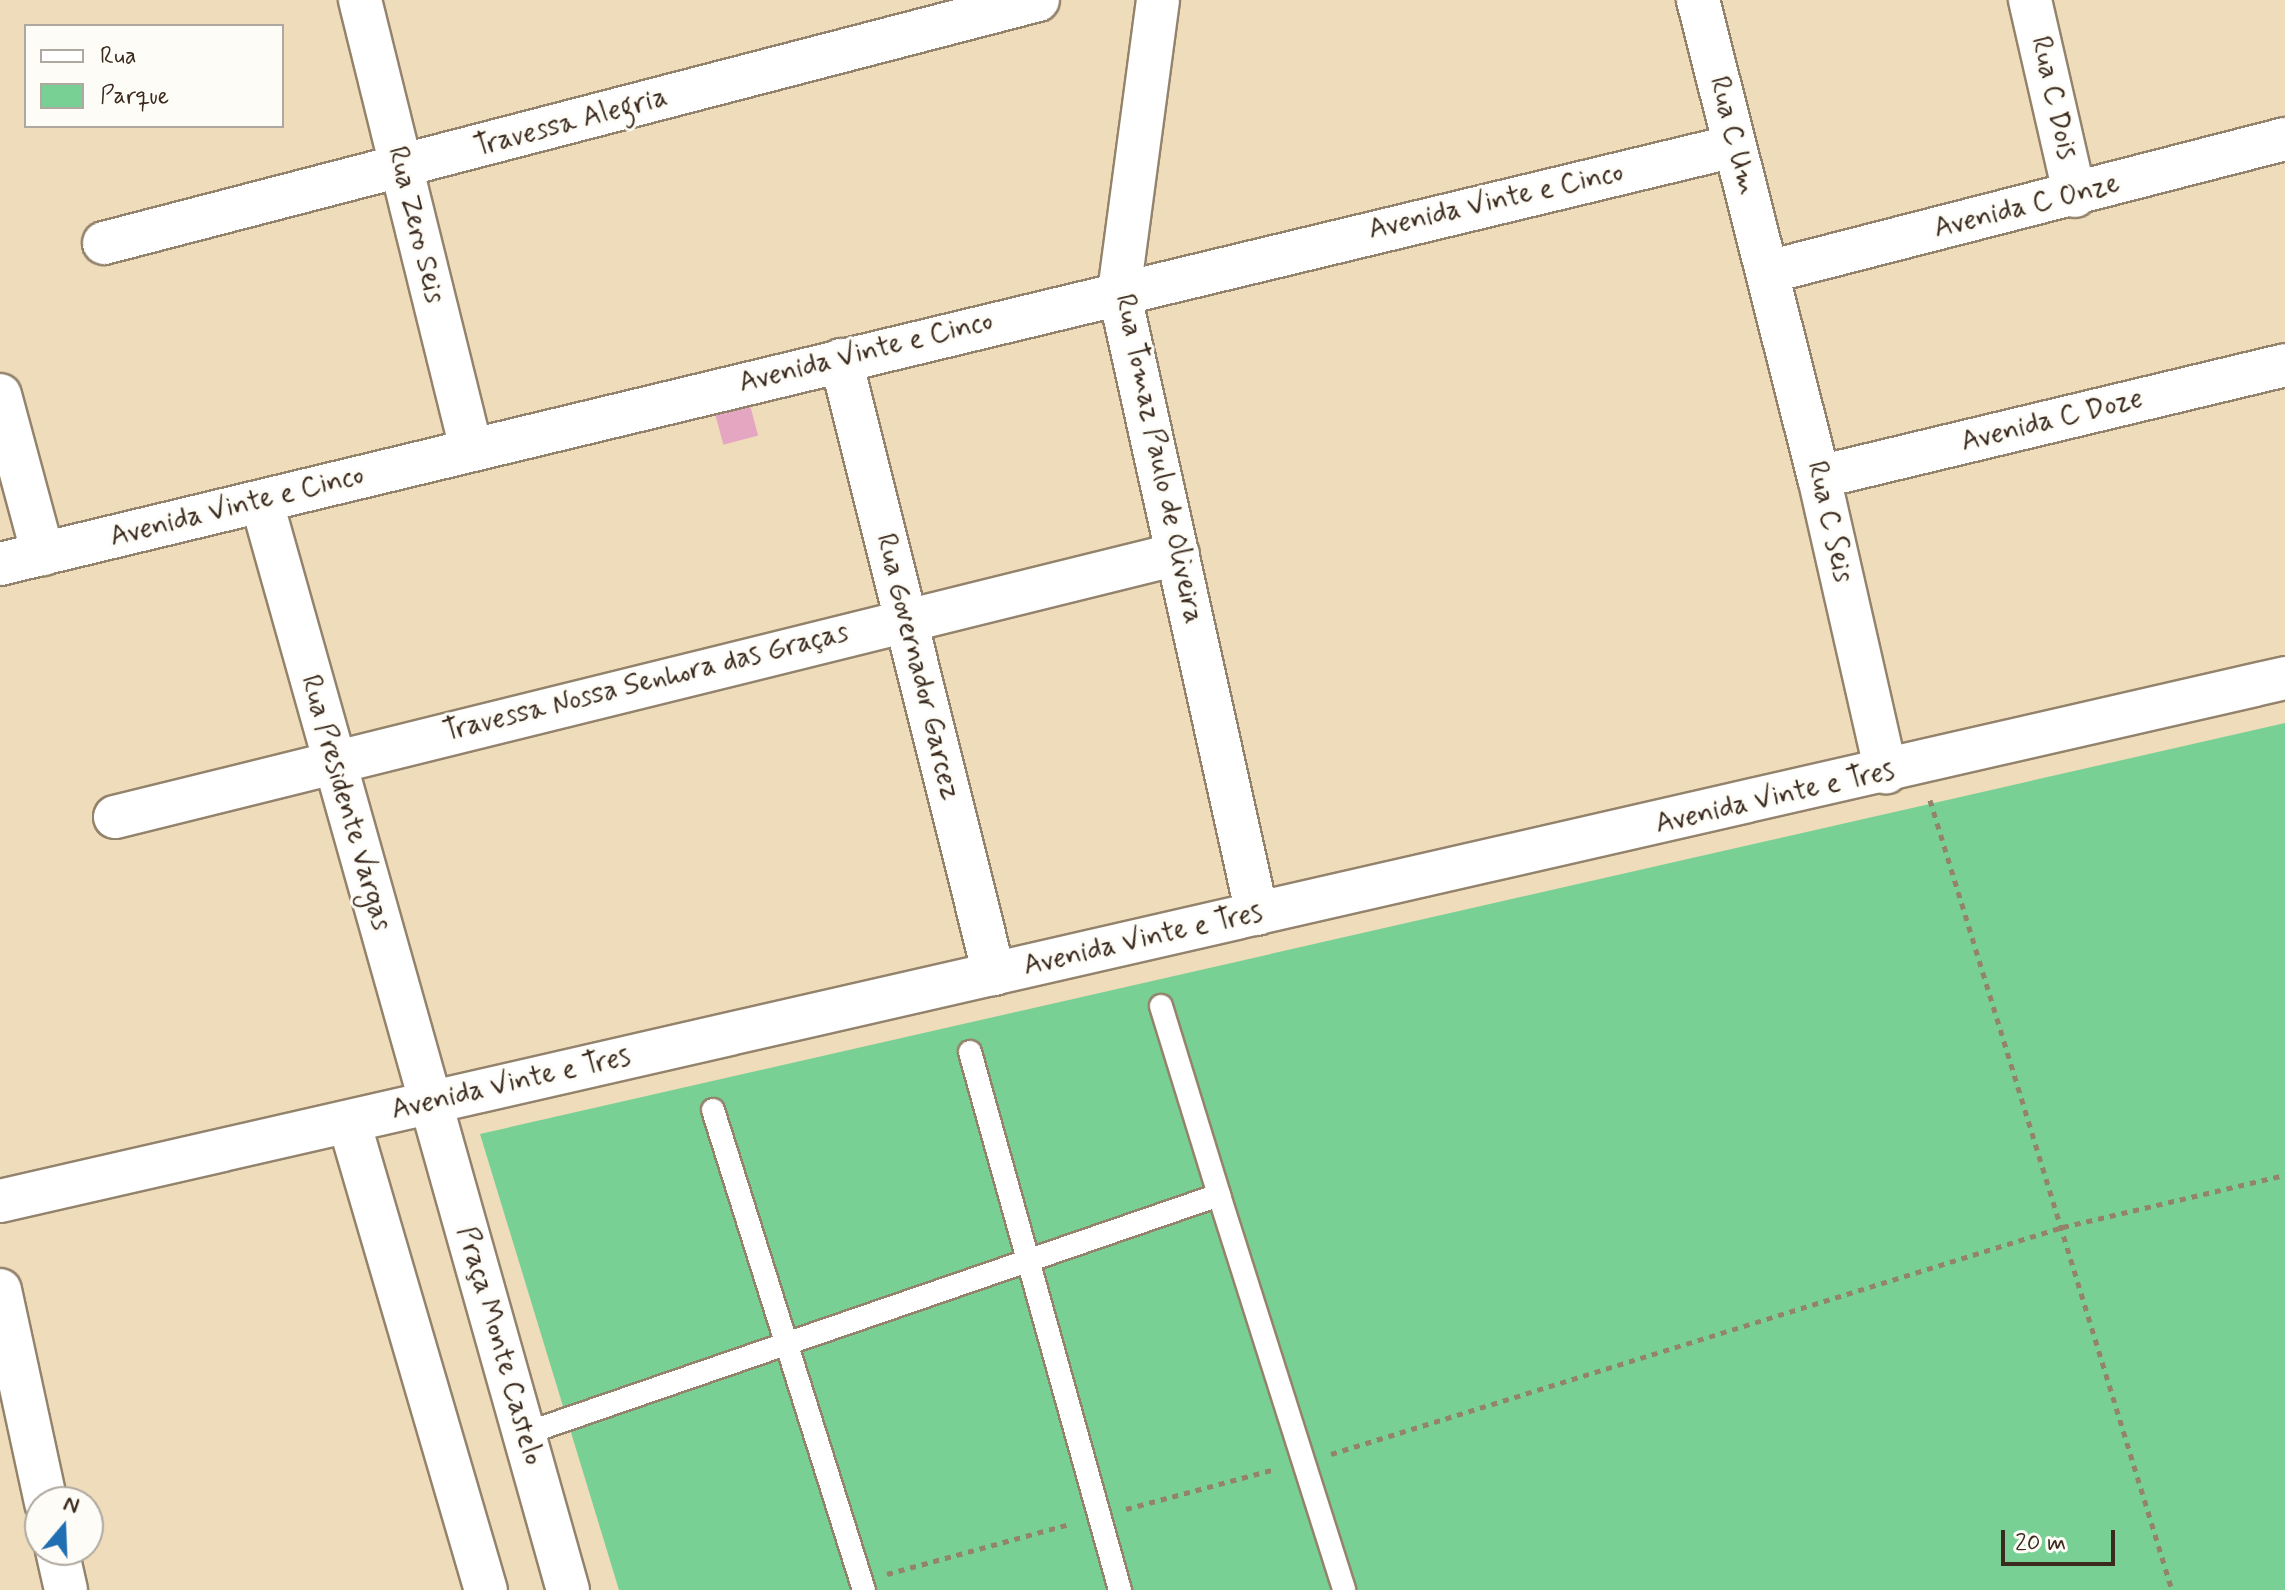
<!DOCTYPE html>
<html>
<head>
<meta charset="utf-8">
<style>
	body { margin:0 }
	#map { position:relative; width:2285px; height:1590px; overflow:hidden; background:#eedcba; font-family:Mynerve,sans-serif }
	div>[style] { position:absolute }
	.green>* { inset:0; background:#79d095 }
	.building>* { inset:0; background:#e5a6c2; transform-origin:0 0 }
	.path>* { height:5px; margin-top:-2.5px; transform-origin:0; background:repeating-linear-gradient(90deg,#94836c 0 6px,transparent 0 12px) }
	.roads { filter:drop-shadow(2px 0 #94836c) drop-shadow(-2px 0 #94836c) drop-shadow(0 2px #94836c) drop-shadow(0 -2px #94836c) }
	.service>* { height:22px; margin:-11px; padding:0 11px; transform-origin:11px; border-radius:11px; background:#fff }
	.minor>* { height:42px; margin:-21px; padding:0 21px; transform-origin:21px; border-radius:21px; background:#fff }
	span { translate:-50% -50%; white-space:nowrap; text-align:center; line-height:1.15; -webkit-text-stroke:6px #fdfcf7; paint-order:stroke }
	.street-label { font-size:28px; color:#3b2a1e }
	.legend { position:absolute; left:24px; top:24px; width:260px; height:104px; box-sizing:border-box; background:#fdfcf7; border:2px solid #afa8a0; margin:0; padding:10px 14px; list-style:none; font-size:24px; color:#3b2a1e }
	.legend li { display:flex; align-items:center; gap:16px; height:40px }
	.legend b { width:40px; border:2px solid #afa8a0 }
	.north { position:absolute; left:24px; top:1486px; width:80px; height:80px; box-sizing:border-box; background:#fdfcf7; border:2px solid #afa8a0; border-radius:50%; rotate:19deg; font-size:22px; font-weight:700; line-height:32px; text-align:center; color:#3b2a1e }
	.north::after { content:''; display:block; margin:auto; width:28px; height:36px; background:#1f6fb2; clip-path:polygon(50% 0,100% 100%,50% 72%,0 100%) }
	.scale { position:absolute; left:2001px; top:1530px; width:114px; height:36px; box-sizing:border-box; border:4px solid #3b2a1e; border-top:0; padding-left:10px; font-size:24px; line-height:28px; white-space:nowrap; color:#3b2a1e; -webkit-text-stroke:6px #fdfcf7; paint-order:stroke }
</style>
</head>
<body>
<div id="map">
	<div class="green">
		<i style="clip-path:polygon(2285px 723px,2285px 1590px,619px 1590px,480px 1134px)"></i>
	</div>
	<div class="building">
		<i style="left:747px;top:394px;width:43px;height:36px;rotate:75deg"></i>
	</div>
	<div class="path">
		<i style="left:1930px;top:800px;width:826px;rotate:72.97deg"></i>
		<i style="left:1331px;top:1454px;width:766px;rotate:-17.23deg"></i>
		<i style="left:2063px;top:1227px;width:228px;rotate:-13.2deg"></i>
		<i style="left:1126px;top:1509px;width:154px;rotate:-15deg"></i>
		<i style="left:887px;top:1574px;width:190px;rotate:-15.3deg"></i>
	</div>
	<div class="roads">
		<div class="service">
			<i style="left:1161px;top:1006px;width:198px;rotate:72.9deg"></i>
			<i style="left:970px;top:1052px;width:559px;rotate:74.42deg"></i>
			<i style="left:713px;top:1110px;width:503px;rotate:72.54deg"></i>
			<i style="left:524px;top:1434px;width:735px;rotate:-18.98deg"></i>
			<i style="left:1219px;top:1195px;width:414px;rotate:72.4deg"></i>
		</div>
		<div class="minor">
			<i style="left:360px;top:0;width:463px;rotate:76.1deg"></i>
			<i style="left:1158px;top:0;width:294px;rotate:97.6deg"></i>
			<i style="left:1119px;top:291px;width:638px;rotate:77.51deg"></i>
			<i style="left:1698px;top:0;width:492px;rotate:75.8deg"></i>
			<i style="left:1819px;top:477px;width:303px;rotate:77.2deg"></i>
			<i style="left:2030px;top:0;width:201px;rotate:77.1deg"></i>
			<i style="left:104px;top:243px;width:965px;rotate:-14.58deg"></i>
			<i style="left:1768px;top:272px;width:534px;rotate:-14.43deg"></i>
			<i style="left:841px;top:360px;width:633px;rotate:76.01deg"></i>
			<i style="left:0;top:395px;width:165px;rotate:74.9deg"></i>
			<i style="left:1819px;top:477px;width:479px;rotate:-13.5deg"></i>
			<i style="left:262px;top:503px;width:1129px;rotate:74.28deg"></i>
			<i style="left:0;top:564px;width:1784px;rotate:-13.55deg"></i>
			<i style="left:115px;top:817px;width:1095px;rotate:-13.9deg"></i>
			<i style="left:349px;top:1122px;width:488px;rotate:73.7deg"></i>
			<i style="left:0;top:1201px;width:2344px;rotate:-12.89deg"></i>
			<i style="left:0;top:1290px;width:217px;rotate:77.8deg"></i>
			<i style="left:57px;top:1550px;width:41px;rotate:77.3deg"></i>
		</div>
	</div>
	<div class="street-label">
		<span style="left:2053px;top:98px;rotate:77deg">Rua C Dois</span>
		<span style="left:571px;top:123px;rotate:-15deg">Travessa Alegria</span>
		<span style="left:1732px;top:136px;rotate:76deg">Rua C Um</span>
		<span style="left:1496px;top:202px;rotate:-13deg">Avenida Vinte e Cinco</span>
		<span style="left:2027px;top:207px;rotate:-14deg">Avenida C Onze</span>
		<span style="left:415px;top:225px;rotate:76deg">Rua Zero Seis</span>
		<span style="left:866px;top:353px;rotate:-14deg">Avenida Vinte e Cinco</span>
		<span style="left:2052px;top:421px;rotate:-14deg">Avenida C Doze</span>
		<span style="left:1158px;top:459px;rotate:78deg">Rua Tomaz Paulo de Oliveira</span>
		<span style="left:237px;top:507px;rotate:-14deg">Avenida Vinte e Cinco</span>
		<span style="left:1829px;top:522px;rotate:77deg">Rua C Seis</span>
		<span style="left:917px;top:667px;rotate:76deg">Rua Governador Garcez</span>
		<span style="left:646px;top:683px;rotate:-14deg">Travessa Nossa Senhora das Graças</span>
		<span style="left:1775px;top:798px;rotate:-13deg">Avenida Vinte e Tres</span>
		<span style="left:345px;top:803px;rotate:74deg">Rua Presidente Vargas</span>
		<span style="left:1143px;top:940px;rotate:-13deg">Avenida Vinte e Tres</span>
		<span style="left:511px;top:1084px;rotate:-13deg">Avenida Vinte e Tres</span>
		<span style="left:499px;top:1346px;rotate:74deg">Praça Monte Castelo</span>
	</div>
	<ul class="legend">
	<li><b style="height:10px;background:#fff"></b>Rua</li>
	<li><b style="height:22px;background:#79d095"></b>Parque</li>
	</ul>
	<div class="north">N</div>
	<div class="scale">20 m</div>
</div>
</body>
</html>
